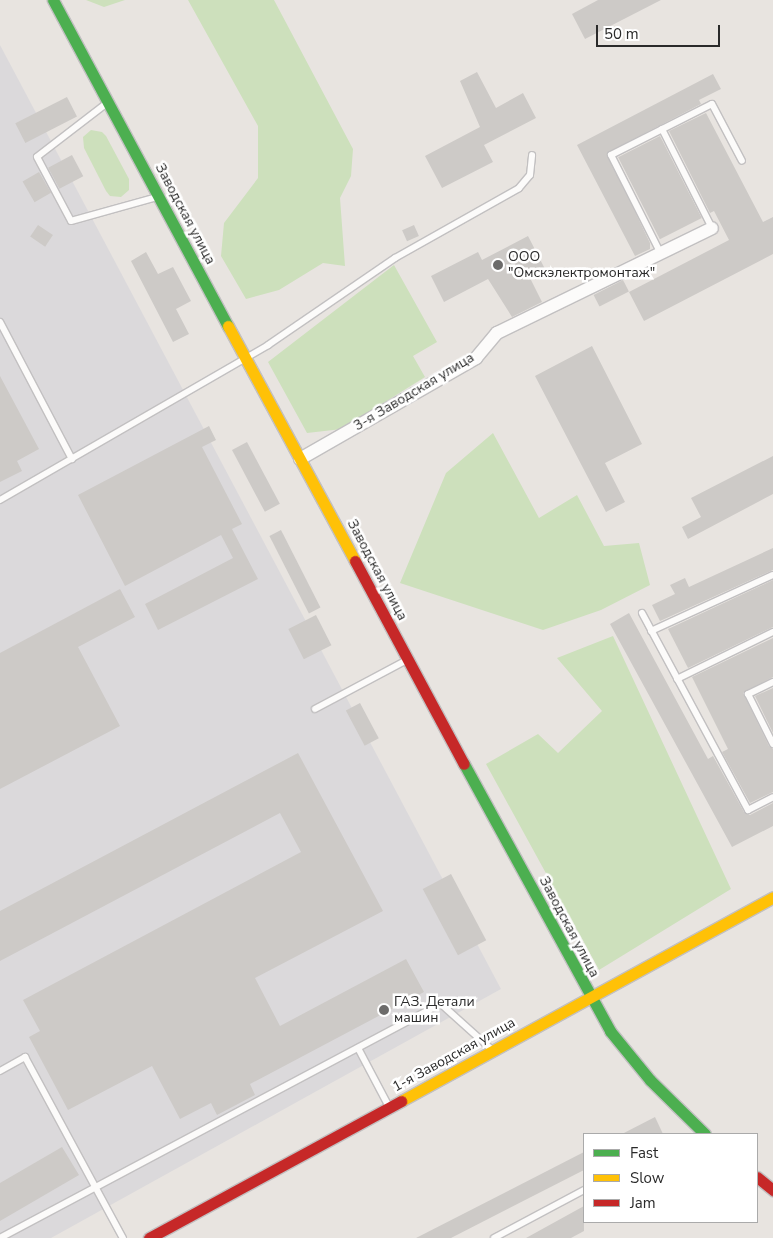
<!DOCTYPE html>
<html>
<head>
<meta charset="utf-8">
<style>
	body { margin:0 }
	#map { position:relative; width:773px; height:1238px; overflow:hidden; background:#e8e4e0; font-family:"Nunito Sans",sans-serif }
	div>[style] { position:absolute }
	.industrial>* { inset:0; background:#dbd9db }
	.green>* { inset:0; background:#cde0bc }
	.building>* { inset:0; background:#cdcac7; transform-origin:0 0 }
	.roads { filter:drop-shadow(1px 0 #c2c0c1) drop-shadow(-1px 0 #c2c0c1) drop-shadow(0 1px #c2c0c1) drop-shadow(0 -1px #c2c0c1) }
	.lane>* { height:6px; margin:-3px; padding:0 3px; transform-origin:3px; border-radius:3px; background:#fcfbfa }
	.street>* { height:12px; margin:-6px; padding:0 6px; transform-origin:6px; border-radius:6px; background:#fcfbfa }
	.fast>* { height:11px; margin:-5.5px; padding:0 5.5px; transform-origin:5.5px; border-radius:5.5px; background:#4caf50 }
	.slow>* { height:11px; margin:-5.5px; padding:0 5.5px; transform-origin:5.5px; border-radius:5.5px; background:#ffc107 }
	.jam>* { height:11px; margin:-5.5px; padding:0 5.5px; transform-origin:5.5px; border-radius:5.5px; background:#c62828 }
	.dots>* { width:14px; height:14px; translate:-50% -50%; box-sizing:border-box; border:2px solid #fff; border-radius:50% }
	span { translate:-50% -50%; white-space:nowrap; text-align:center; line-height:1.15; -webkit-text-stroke:5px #fff; paint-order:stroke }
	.street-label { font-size:14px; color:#2a2a2a }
	.poi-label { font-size:14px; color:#2a2a2a }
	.left { translate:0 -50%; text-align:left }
	.legend { position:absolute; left:583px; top:1133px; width:175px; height:90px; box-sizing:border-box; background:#fff; border:1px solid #aaa; margin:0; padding:6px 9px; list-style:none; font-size:15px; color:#2a2a2a }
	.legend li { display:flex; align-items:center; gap:10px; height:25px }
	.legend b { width:25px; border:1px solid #aaa }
	.scale { position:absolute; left:596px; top:25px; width:124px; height:22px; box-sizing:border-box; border:2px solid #2a2a2a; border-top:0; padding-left:6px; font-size:15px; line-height:18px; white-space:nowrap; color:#2a2a2a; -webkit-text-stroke:4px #fff; paint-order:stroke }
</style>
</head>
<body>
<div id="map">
	<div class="industrial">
		<i style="clip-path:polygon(0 45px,501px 989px,51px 1238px,0 1238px)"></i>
	</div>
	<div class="green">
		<i style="clip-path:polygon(86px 0,125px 0,104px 7px)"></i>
		<i style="clip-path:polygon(188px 0,274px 0,353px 149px,351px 176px,340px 198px,345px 266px,323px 263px,279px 290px,246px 299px,221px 256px,224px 223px,258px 178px,258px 126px)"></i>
		<i style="clip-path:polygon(91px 130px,102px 132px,106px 136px,129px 179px,129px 190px,121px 197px,110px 196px,106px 191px,84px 148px,83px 137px)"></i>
		<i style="clip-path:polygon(394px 265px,437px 342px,413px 356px,425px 377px,342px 429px,307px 433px,268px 362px)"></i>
		<i style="clip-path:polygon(493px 433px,539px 518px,577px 495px,604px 546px,639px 543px,650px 585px,601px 610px,543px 630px,400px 583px,446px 473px)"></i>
		<i style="clip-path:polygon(613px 636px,731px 889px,599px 970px,486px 764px,538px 734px,558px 753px,602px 711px,557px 658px)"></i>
	</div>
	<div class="building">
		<i style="clip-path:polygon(598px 0,661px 0,585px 39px,572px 14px)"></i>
		<i style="clip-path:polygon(477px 72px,496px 108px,523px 93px,536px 118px,484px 145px,493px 162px,442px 188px,425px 156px,480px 127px,460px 81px)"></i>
		<i style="clip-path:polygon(713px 74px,721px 89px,699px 100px,701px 104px,607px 153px,650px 243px,650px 249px,635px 256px,577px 145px)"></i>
		<i style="left:67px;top:97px;width:22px;height:58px;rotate:63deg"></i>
		<i style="clip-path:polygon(706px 113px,763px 222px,773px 217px,773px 254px,644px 321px,629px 292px,729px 240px,714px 211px,710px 213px,669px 131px)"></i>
		<i style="left:660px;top:136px;width:92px;height:47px;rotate:63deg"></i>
		<i style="left:72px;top:155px;width:24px;height:27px;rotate:62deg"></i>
		<i style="left:39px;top:172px;width:24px;height:19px;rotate:60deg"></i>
		<i style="left:38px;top:225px;width:18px;height:14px;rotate:34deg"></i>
		<i style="left:414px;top:225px;width:12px;height:13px;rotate:66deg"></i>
		<i style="clip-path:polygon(528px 236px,545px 269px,530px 278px,542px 302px,512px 317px,488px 279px,444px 302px,431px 276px,478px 252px,482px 260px)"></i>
		<i style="clip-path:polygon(146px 252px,158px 274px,173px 267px,191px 301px,176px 309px,189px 334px,173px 342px,131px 261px)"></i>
		<i style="left:623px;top:280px;width:13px;height:33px;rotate:63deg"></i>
		<i style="clip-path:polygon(592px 346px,642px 444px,605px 463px,625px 502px,606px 512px,535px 376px)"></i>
		<i style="clip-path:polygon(0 376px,39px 449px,17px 461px,22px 471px,0 482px)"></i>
		<i style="clip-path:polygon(209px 426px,216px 440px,202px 447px,242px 524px,232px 529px,258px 579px,158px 630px,145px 604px,233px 558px,221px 535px,125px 586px,78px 495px)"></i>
		<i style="left:247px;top:442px;width:70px;height:17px;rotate:62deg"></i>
		<i style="clip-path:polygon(773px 456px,773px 494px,688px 539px,682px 527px,701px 517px,691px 498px)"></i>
		<i style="left:281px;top:530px;width:87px;height:13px;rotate:63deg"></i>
		<i style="clip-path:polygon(773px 548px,773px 570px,660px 621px,652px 605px,675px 594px,670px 585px,685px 578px,689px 587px)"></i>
		<i style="clip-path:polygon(773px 580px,773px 627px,688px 668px,668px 629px)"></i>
		<i style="clip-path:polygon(120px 589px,135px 617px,78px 647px,120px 726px,0 789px,0 653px)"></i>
		<i style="clip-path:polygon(629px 613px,708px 759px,713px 756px,744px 812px,750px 815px,773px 803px,773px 826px,732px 847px,610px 624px)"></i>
		<i style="left:316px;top:615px;width:34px;height:31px;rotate:63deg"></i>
		<i style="clip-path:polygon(773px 638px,773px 677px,743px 693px,769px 746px,773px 749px,773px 792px,750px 803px,722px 752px,728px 749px,692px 677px)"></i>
		<i style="clip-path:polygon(773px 688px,773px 733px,755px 696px)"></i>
		<i style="left:360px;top:703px;width:40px;height:16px;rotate:62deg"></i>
		<i style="clip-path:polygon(298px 753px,383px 911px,255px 978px,280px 1026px,406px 959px,424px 992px,250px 1084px,255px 1095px,217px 1115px,211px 1103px,180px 1119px,152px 1066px,68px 1110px,29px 1037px,40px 1031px,23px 1000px,301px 852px,280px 813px,0 961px,0 911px)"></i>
		<i style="left:451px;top:874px;width:75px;height:32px;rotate:62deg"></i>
		<i style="clip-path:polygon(655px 1117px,663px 1134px,622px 1134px)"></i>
		<i style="clip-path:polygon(62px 1147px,79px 1175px,0 1221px,0 1183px)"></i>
		<i style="clip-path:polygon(584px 1152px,584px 1170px,451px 1238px,416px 1238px)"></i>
		<i style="clip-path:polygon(584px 1206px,584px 1231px,571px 1238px,526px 1238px)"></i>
	</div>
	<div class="roads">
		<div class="lane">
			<i style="left:107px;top:103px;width:88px;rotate:142.4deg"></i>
			<i style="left:37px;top:157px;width:72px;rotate:62deg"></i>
			<i style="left:71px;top:221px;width:89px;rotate:-15.6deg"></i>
			<i style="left:662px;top:129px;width:111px;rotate:63.2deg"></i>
			<i style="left:661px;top:254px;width:111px;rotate:-116.8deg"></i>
			<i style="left:611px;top:155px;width:113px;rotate:-26.8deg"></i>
			<i style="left:712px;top:104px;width:64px;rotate:62.2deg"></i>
			<i style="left:0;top:322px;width:155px;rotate:62.3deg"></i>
			<i style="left:0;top:500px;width:310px;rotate:-30deg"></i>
			<i style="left:268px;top:345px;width:154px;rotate:-34.4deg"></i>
			<i style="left:395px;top:258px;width:142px;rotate:-29.4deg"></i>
			<i style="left:519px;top:188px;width:17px;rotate:-50deg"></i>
			<i style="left:530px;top:175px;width:20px;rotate:-84deg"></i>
			<i style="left:642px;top:613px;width:224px;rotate:61.7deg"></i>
			<i style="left:748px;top:810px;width:28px;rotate:-27deg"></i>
			<i style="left:651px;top:631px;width:134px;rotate:-24.7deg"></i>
			<i style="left:677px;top:679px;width:107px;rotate:-26.1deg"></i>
			<i style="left:773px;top:682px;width:28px;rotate:154deg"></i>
			<i style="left:748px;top:694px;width:56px;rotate:63.4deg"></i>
			<i style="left:315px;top:709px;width:102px;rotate:-28.1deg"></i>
			<i style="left:358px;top:1048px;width:64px;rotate:62.2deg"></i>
			<i style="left:0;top:1071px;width:29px;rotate:-29deg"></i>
			<i style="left:25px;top:1057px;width:206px;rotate:61.6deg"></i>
			<i style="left:0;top:1238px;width:499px;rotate:-28deg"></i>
			<i style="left:441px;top:1004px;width:67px;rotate:42deg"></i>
			<i style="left:494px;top:1238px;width:102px;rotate:-28.1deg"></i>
		</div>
		<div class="street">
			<i style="left:300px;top:459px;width:203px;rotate:-29.8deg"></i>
			<i style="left:476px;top:358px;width:33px;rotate:-50deg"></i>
			<i style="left:497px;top:333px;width:239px;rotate:-26deg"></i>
		</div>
		<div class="fast">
			<i style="left:53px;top:0;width:370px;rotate:61.8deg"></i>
			<i style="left:464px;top:764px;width:304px;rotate:61.3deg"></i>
			<i style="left:610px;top:1031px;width:63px;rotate:50.8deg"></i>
			<i style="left:650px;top:1080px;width:77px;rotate:44.5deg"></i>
		</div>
		<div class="slow">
			<i style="left:228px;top:326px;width:267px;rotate:61.6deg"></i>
			<i style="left:401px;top:1101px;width:424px;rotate:-28.7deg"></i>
		</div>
		<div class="jam">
			<i style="left:355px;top:561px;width:230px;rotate:61.8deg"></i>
			<i style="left:757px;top:1177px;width:21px;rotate:39deg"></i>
			<i style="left:149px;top:1238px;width:287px;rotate:-28.5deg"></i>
		</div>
	</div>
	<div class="dots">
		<i style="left:498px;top:265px;background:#6c6b6a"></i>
		<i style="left:384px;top:1010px;background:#6c6b6a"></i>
	</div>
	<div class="street-label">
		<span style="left:185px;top:214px;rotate:62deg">Заводская улица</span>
		<span style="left:414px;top:392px;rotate:-31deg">3-я Заводская улица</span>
		<span style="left:377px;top:570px;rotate:62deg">Заводская улица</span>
		<span style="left:569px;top:927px;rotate:62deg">Заводская улица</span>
		<span style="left:454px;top:1055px;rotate:-29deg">1-я Заводская улица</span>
	</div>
	<div class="poi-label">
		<span class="left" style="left:508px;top:265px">ООО<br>"Омскэлектромонтаж"</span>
		<span class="left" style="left:394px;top:1010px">ГАЗ. Детали<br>машин</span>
	</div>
	<ul class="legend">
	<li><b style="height:6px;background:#4caf50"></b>Fast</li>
	<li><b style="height:6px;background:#ffc107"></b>Slow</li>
	<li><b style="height:6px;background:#c62828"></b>Jam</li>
	</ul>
	<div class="scale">50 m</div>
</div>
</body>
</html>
